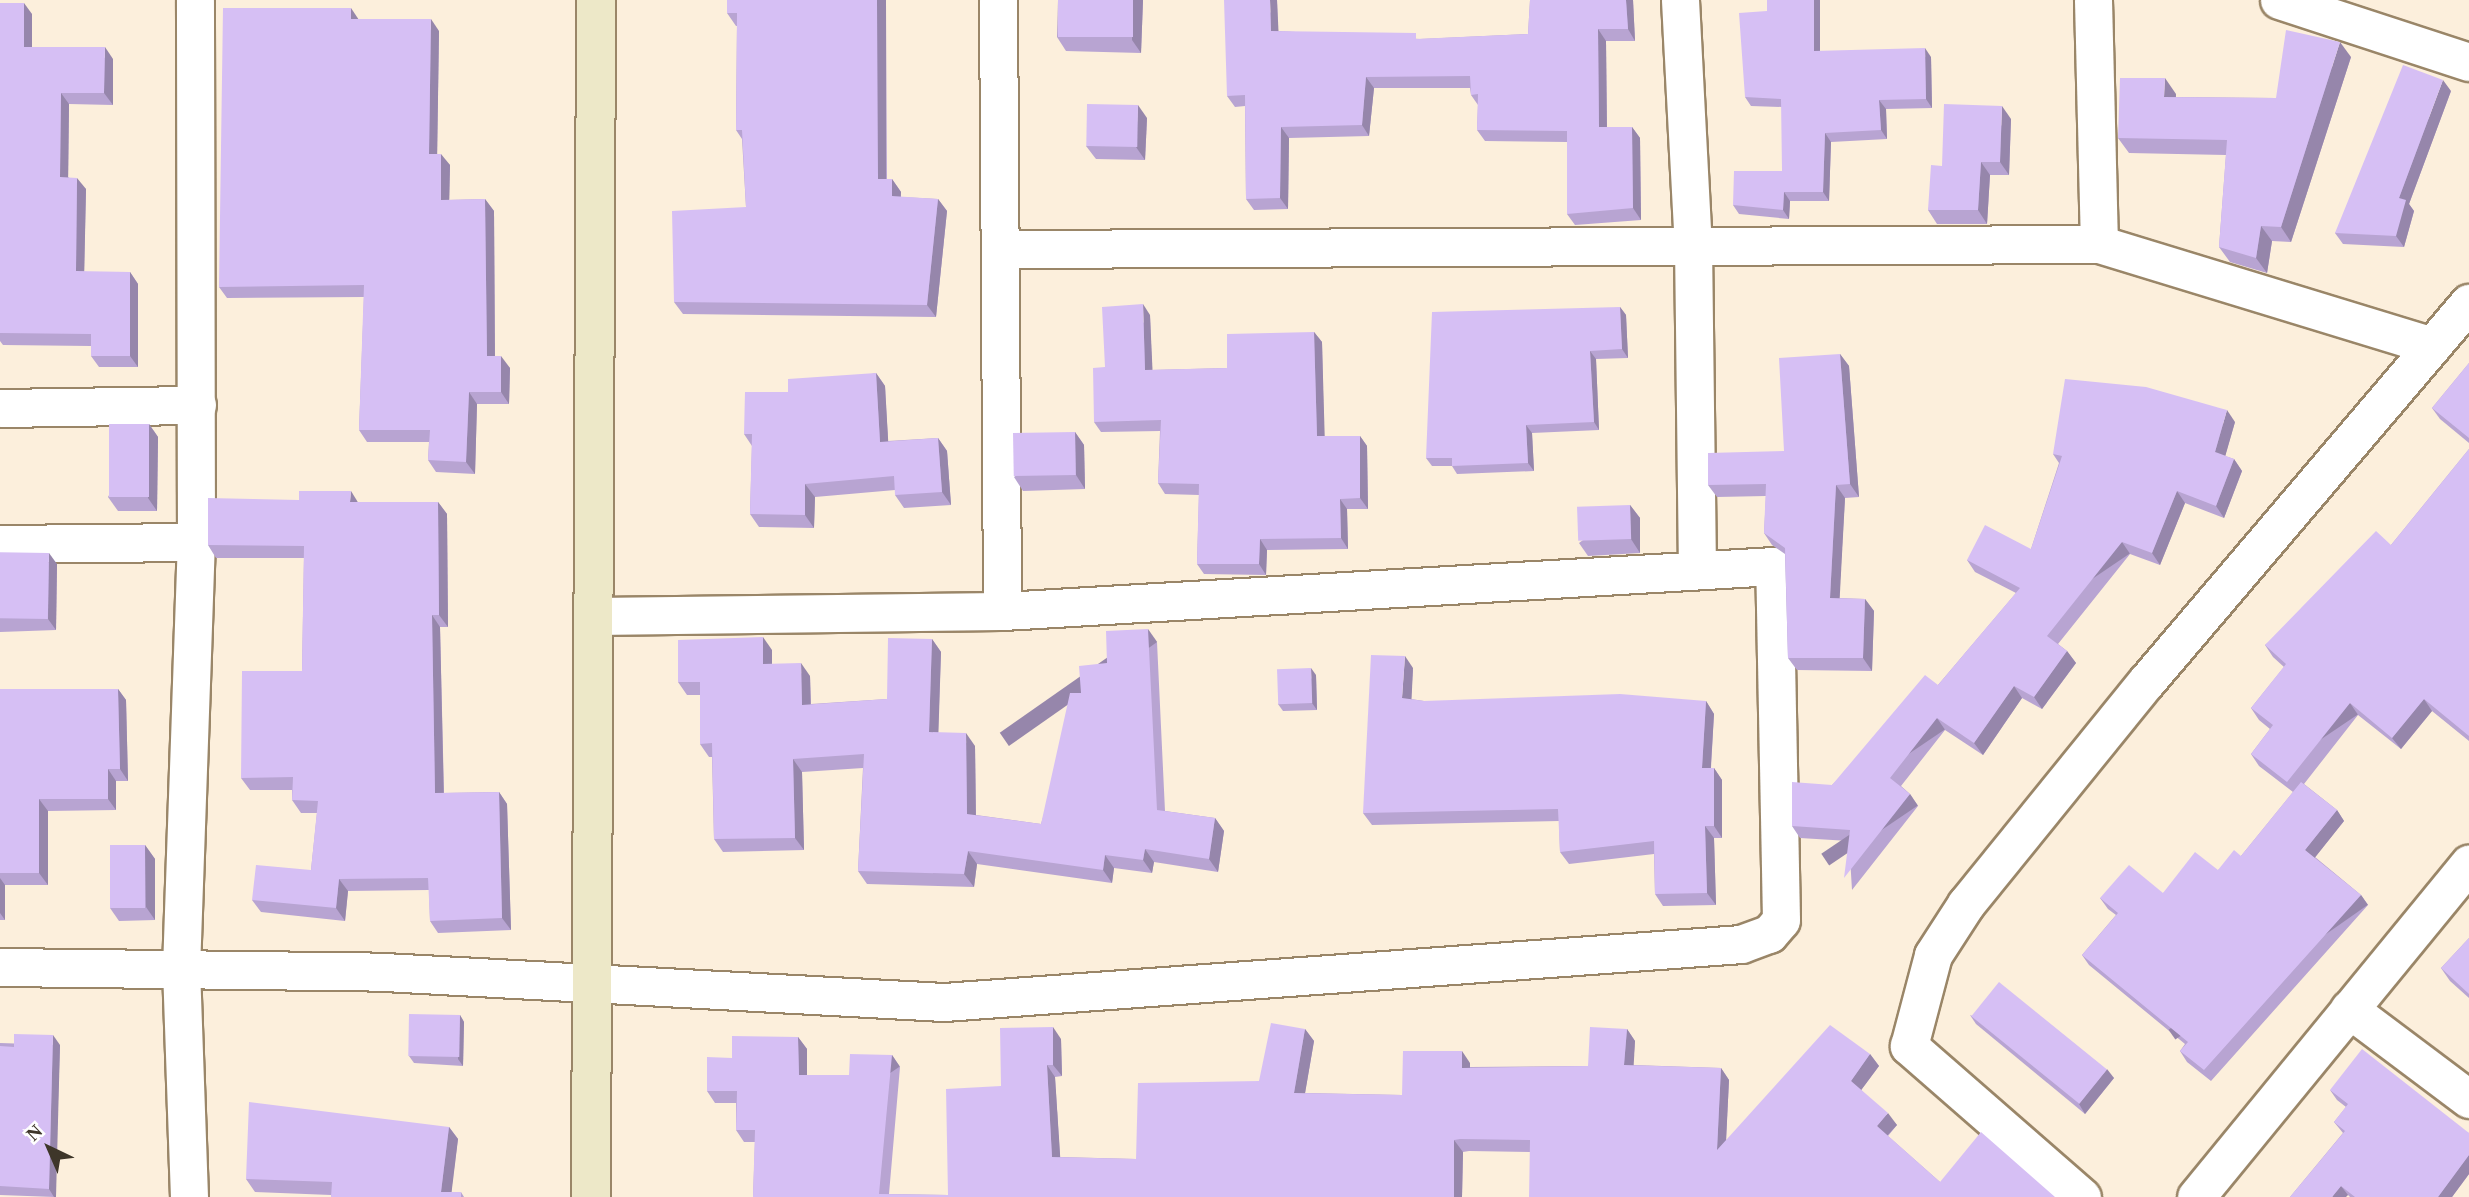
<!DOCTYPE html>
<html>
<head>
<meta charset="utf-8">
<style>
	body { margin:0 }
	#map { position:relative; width:2469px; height:1197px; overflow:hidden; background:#fcefdc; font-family:Georgia,serif }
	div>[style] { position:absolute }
	.roads { filter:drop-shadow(2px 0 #9a8668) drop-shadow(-2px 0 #9a8668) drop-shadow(0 2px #9a8668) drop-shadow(0 -2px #9a8668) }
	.street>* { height:37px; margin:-18.5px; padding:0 18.5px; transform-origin:18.5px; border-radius:18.5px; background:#fff }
	.secondary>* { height:38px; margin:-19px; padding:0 19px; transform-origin:19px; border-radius:19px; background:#ede8c8 }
	.wall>* { inset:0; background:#b8a4d2; transform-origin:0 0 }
	.shaded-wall>* { inset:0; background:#9686ab; transform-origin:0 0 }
	.building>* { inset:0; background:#d6bff4; transform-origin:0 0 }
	span { translate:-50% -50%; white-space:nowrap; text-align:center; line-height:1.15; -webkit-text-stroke:5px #fff; paint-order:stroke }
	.north { position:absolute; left:14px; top:1113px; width:70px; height:70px; -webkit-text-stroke:5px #fff; paint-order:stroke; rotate:316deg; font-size:19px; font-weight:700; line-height:28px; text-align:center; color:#3e3629 }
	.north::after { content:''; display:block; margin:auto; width:24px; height:32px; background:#3e3629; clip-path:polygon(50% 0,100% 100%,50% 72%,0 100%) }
</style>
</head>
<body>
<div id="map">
	<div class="roads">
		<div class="street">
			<i style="left:998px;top:0;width:611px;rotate:89.62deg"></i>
			<i style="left:1680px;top:0;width:244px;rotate:87deg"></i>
			<i style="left:1693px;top:244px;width:325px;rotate:89.3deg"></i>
			<i style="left:2093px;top:0;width:244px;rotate:88.6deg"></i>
			<i style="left:2279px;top:0;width:200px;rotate:18.1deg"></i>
			<i style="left:1003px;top:249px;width:1096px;rotate:-0.26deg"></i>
			<i style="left:2099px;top:244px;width:348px;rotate:17deg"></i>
			<i style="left:0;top:408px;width:197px;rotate:-0.9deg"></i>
			<i style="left:0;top:544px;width:196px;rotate:-0.6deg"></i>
			<i style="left:0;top:967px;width:384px;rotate:0.7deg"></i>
			<i style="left:384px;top:972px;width:561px;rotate:3.07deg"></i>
			<i style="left:944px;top:1002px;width:799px;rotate:-4.16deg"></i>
			<i style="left:1741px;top:944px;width:30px;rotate:-20deg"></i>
			<i style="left:1769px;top:934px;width:18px;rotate:-49deg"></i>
			<i style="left:1781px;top:920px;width:354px;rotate:-91.1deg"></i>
			<i style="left:1774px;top:566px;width:773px;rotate:176.66deg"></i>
			<i style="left:1002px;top:611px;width:409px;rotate:179.3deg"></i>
			<i style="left:2349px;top:1009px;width:150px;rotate:36.9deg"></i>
			<i style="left:189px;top:1197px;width:228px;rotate:-92deg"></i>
			<i style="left:181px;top:969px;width:427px;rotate:-88deg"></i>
			<i style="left:196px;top:542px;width:542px;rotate:-90.11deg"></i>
			<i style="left:2082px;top:1197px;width:230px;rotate:-138.9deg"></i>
			<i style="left:1909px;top:1046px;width:94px;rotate:-75.2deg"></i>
			<i style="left:1933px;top:955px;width:61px;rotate:-57.1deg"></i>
			<i style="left:1966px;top:904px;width:286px;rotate:-51deg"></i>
			<i style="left:2146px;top:682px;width:498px;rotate:-49.6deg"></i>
			<i style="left:2196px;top:1197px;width:431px;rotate:-50.7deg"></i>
		</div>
		<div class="secondary">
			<i style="left:591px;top:1197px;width:1197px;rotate:-89.76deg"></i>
		</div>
	</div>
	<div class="wall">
		<i style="clip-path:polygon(727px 0,886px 0,887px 179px,892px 179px,901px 192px,901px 197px,938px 199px,947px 211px,936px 317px,683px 314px,674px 302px,746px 207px,742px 139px,736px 130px,737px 26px,736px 26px,727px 13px)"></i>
		<i style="clip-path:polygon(1058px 0,1143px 0,1141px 53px,1066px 51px,1057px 37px)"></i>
		<i style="clip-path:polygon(1277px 0,1278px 31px,1420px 39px,1528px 34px,1530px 0,1633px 0,1635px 41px,1606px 41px,1607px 127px,1632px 127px,1640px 138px,1641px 220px,1575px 225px,1567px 214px,1567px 142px,1485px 141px,1477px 130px,1478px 105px,1471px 95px,1470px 88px,1374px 88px,1369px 136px,1289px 138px,1288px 209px,1254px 210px,1246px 199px,1245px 106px,1235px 107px,1227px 96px)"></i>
		<i style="clip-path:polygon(0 3px,32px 14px,32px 47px,113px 59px,113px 105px,69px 104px,68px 177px,86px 189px,84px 272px,130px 272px,138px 284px,138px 367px,99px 367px,91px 356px,91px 346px,3px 345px,0 341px)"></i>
		<i style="clip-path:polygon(359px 19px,439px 31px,437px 154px,450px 165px,449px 200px,485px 199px,494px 211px,495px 356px,510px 368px,509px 404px,477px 404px,475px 474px,436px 472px,428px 460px,429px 442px,367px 442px,359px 430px,364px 297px,227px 298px,219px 287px)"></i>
		<i style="clip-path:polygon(1820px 51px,1931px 57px,1932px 108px,1886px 109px,1887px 139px,1831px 142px,1829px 201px,1790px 201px,1789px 219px,1739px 214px,1733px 205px,1782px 171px,1782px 107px,1751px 106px,1745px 97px)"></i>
		<i style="clip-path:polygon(2351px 57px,2291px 242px,2272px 241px,2267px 273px,2230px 262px,2219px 247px,2226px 155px,2129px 153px,2118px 138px,2176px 94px,2176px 97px,2276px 98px)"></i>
		<i style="clip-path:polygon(2451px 91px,2409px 204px,2414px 211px,2404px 247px,2343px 244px,2335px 233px)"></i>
		<i style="clip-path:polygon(1147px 118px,1145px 160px,1096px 159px,1086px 146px)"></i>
		<i style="clip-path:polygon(2011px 119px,2009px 175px,1990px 175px,1987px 224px,1937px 224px,1928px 210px,1942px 166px)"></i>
		<i style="clip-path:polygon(1620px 307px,1626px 315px,1628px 358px,1596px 359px,1599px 430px,1532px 433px,1534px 471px,1457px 474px,1452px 466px,1432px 466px,1426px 458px)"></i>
		<i style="clip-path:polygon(1150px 315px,1152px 370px,1227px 368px,1314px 332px,1322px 342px,1324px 436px,1360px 436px,1367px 446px,1368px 509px,1347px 509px,1348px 549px,1267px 550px,1266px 575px,1204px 574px,1197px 564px,1199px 495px,1165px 494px,1158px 483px,1160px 431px,1101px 432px,1094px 422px,1105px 367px)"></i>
		<i style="clip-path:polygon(1840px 354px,1849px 366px,1859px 497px,1845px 498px,1839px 598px,1865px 599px,1874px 611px,1872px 671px,1797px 670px,1788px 658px,1785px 554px,1772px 545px,1764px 533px,1766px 496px,1717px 497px,1708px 485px,1784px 451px)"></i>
		<i style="clip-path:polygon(2469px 363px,2469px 443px,2440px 419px,2432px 408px)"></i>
		<i style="clip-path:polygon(876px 373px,885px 386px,888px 441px,938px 438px,947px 451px,951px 505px,904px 508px,895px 495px,895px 490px,815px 497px,814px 528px,759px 527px,750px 514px,752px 446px,744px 434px,788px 392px)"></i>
		<i style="clip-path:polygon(2235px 422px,2225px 456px,2234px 459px,2242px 471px,2224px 518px,2185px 503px,2160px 565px,2130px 554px,2058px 644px,2067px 651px,2076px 663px,2042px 709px,2022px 698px,1983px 755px,1945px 730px,1901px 786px,1910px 794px,1918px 806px,1852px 890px,1849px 841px,1800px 838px,1792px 826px,1832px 785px,1938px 685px,2016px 593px,1975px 572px,1967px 560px,2031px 549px,2059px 463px,2053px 454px)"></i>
		<i style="clip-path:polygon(149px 424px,158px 437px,157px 511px,118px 511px,108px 497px)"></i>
		<i style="clip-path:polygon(1075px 432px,1084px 445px,1085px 489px,1023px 491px,1014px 477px)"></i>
		<i style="clip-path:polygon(2469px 449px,2469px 741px,2432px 711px,2401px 749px,2358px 715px,2304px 784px,2337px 810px,2344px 821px,2315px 857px,2361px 895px,2368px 905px,2211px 1081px,2187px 1062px,2180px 1051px,2185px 1044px,2089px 965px,2082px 955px,2116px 915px,2108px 909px,2100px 898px,2163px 893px,2218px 870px,2241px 856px,2293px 792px,2259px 766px,2251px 754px,2270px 729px,2259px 720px,2251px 708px,2284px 667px,2273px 657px,2265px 645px,2391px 545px)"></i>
		<i style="clip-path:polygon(358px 502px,438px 502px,447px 514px,448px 627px,440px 627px,444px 793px,499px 792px,507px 804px,511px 930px,438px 933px,430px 921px,429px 890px,348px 891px,345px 921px,261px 912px,252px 900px,311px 870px,317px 813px,301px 813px,292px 800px,292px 790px,250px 790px,241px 778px,302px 671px,304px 558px,216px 558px,208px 545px)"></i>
		<i style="clip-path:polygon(1630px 505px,1640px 518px,1640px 553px,1588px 556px,1579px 543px)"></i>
		<i style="clip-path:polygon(0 554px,57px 564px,56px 630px,0 632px)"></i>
		<i style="clip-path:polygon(932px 639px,941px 652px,938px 733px,975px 746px,976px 815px,1041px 824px,1081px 693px,1107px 663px,1157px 642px,1165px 811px,1215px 818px,1224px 831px,1218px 872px,1154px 862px,1152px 873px,1114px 868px,1112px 883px,977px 864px,974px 887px,867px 884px,858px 871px,863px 768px,802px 772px,804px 850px,723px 852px,714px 839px,712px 757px,709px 757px,700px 744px,700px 695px,687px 695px,678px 682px,772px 650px,772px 664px,810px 676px,811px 704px,887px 699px)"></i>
		<i style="clip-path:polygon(1413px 668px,1411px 699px,1424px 701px,1706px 701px,1714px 714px,1711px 768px,1714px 768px,1722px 780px,1722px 838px,1714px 838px,1716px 905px,1663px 906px,1655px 894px,1654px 854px,1569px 864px,1560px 852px,1559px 821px,1372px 825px,1363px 813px)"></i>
		<i style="clip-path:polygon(1316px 675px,1317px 710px,1283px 711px,1278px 704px)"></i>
		<i style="clip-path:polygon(0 689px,118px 689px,126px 700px,128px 781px,116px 781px,116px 810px,48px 811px,48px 885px,5px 885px,5px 920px,0 920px)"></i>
		<i style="clip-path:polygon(145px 845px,155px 859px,155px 920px,119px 921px,110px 908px)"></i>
		<i style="clip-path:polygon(2469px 938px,2469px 998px,2450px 981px,2441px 968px)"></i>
		<i style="clip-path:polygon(460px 1015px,464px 1022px,463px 1066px,414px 1063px,409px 1056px)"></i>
		<i style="clip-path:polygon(1970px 1015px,2114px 1078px,2085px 1114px,1976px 1024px)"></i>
		<i style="clip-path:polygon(1305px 1029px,1314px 1041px,1305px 1093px,1402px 1095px,1470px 1063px,1470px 1067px,1588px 1066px,1627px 1029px,1635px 1041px,1633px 1065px,1721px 1068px,1729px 1080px,1726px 1140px,1870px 1054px,1879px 1066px,1861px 1090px,1897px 1125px,1888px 1136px,1940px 1182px,2055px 1197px,1530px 1152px,1469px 1151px,1463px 1152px,1462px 1197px,753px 1197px,755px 1142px,744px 1142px,736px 1130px,736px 1103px,715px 1103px,707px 1091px,732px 1058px,798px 1037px,807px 1049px,807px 1075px,849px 1075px,892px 1055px,900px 1067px,889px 1194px,948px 1195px,1001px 1086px,1061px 1039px,1062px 1076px,1055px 1077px,1060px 1157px,1136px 1159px,1259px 1081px)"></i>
		<i style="left:60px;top:1045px;width:152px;height:60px;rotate:92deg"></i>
		<i style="clip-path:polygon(2330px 1090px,2469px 1133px,2469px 1174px,2452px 1197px,2350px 1197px,2348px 1195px,2290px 1197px,2343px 1133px,2334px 1122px,2346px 1107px,2337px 1100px)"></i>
		<i style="clip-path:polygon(449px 1127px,458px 1139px,451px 1192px,461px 1192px,464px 1197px,331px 1197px,331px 1195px,255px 1192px,246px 1179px)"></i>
	</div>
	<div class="shaded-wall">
		<i style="left:877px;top:0;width:9px;height:179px"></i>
		<i style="clip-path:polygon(1133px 0,1143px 0,1141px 53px,1132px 40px)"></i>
		<i style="clip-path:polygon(1270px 0,1277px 0,1279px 42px,1271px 31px)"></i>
		<i style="clip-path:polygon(1626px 0,1633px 0,1635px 41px,1628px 29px)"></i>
		<i style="clip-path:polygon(1814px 0,1820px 0,1820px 60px,1814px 51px)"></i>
		<i style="clip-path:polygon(24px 3px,32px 14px,32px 59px,24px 47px)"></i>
		<i style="clip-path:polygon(351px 8px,359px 20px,351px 19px)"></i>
		<i style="clip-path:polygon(431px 19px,439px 31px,437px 165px,429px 154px)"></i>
		<i style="clip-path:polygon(1598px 29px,1606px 41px,1607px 138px,1599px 127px)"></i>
		<i style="clip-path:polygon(2340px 42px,2351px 57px,2291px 242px,2281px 227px)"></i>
		<i style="clip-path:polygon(105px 47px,113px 59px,113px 105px,104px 93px)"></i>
		<i style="clip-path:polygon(1925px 48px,1931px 57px,1932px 108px,1926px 99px)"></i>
		<i style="clip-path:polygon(1366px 77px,1374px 88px,1369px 136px,1362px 125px)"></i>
		<i style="clip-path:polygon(2165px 78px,2176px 94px,2175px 112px,2164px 97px)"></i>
		<i style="clip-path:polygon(2443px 80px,2451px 91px,2409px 204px,2414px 211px,2404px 247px,2396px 236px,2399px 198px)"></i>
		<i style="clip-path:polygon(61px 93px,69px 104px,68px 189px,60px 177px)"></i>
		<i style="clip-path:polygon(1879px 100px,1886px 109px,1887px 139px,1881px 130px)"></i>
		<i style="clip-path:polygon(1138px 105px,1147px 118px,1145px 160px,1136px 147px)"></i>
		<i style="clip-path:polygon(2002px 106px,2011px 119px,2009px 175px,2000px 162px)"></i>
		<i style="clip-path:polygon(1281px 127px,1289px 138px,1288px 209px,1280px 198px)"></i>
		<i style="clip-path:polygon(1632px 127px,1640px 138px,1641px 220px,1633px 208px)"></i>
		<i style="clip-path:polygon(1825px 133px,1831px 142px,1829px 201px,1823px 192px)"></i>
		<i style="clip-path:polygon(441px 154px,450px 165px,449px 211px,441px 200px)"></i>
		<i style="clip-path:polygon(1981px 162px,1990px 175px,1987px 224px,1978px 210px)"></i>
		<i style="clip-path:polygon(77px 178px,86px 189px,84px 283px,76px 271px)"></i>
		<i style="clip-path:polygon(892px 179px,901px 192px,900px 209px,892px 196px)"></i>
		<i style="clip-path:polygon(1784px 192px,1790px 201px,1789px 219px,1783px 210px)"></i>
		<i style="clip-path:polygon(485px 199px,494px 211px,495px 367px,487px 356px)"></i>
		<i style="clip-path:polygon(938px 199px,947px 211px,936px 317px,927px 305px)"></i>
		<i style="clip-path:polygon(2261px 226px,2272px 241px,2267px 273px,2256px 258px)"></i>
		<i style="clip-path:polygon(130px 272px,138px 284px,138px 367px,130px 356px)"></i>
		<i style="clip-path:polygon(1143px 304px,1150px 315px,1153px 381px,1145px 370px)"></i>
		<i style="clip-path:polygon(1620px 307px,1626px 315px,1628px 358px,1622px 349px)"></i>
		<i style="clip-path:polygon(1314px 332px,1322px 342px,1325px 447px,1317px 436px)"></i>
		<i style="clip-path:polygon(1590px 351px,1596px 359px,1599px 430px,1594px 422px)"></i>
		<i style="clip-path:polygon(1840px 354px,1849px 366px,1859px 497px,1850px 484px)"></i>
		<i style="clip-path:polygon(501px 356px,510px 368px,509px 404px,501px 392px)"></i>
		<i style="clip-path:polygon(876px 373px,885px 386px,889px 455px,880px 442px)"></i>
		<i style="clip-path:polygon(469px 392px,477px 404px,475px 474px,466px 462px)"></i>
		<i style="clip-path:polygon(2227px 410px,2235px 422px,2223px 464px,2215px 452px)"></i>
		<i style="clip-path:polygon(149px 424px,158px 437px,157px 511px,148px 498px)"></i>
		<i style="clip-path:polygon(1526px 425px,1532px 433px,1534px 471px,1528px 463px)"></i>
		<i style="clip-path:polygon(1075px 432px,1084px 445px,1085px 489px,1076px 475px)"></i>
		<i style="clip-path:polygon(1360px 436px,1367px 446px,1368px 509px,1360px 498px)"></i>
		<i style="clip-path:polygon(938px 438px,947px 451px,951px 505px,942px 492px)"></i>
		<i style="clip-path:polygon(2234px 459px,2242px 471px,2224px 518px,2216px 506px)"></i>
		<i style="clip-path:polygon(805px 484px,815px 497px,814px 528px,805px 515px)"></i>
		<i style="clip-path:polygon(1836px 485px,1845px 498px,1839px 611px,1830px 598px)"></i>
		<i style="clip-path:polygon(351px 491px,359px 504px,350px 502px)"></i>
		<i style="clip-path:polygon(2177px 491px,2185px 503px,2160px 565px,2152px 553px)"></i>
		<i style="clip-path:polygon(1340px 499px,1347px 509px,1348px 549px,1341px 538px)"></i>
		<i style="clip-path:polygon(438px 502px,447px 514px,448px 627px,439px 615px)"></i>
		<i style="clip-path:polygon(1630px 505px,1640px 518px,1640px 553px,1631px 539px)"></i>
		<i style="clip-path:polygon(1260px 539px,1267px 550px,1266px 575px,1259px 564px)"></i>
		<i style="left:2122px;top:542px;width:14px;height:120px;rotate:56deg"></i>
		<i style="clip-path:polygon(49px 553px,57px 564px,56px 630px,48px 619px)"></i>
		<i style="clip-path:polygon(1865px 599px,1874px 611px,1872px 671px,1863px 658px)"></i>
		<i style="clip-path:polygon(432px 615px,440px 627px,444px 806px,435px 793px)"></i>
		<i style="left:1148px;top:629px;width:16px;height:181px;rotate:55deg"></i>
		<i style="clip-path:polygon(763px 637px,772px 650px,772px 677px,763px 664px)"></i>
		<i style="clip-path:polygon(932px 639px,941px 652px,938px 745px,929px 732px)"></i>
		<i style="clip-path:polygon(2067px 651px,2076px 663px,2042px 709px,2034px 697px)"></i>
		<i style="clip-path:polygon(1405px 656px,1413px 668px,1411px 710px,1402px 698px)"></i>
		<i style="clip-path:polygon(801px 663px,810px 676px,811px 718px,802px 705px)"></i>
		<i style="clip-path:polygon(1311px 668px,1316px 675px,1317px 710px,1312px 703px)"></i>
		<i style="clip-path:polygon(2014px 686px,2022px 698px,1983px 755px,1974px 743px)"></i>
		<i style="clip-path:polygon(118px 689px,126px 700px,128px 781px,120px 769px)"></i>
		<i style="clip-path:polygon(2424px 699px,2432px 711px,2401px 749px,2392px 738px)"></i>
		<i style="clip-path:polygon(1706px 701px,1714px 714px,1710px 780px,1702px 768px)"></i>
		<i style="left:2350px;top:703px;width:14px;height:101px;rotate:56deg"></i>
		<i style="left:1937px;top:718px;width:14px;height:76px;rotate:56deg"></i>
		<i style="clip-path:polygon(966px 733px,975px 746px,976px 827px,967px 814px)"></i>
		<i style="clip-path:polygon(793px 759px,802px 772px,804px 850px,795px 838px)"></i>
		<i style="clip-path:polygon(1714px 768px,1722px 780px,1722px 838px,1714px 826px)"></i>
		<i style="clip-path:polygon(108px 769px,116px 781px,116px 810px,108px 799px)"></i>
		<i style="clip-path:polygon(499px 792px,507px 804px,511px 930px,502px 918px)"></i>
		<i style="left:1910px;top:794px;width:14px;height:107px;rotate:56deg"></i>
		<i style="clip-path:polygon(39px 799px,48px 811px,48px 885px,39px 873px)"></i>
		<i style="clip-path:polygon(2337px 810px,2344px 821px,2313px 860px,2305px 850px)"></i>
		<i style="clip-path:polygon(1215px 818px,1224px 831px,1218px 872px,1209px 859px)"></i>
		<i style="clip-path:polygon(1705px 826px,1714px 838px,1716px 905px,1707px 893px)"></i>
		<i style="clip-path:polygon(145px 845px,155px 859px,155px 920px,146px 907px)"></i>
		<i style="clip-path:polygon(1145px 849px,1154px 862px,1152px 873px,1143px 860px)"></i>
		<i style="clip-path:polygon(968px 851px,977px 864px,974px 887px,964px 874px)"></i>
		<i style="clip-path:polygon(1105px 855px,1114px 868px,1112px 883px,1103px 870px)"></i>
		<i style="clip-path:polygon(0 878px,5px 885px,5px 920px,0 913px)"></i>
		<i style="clip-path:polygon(339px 879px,348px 891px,345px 921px,336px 908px)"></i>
		<i style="left:2361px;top:895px;width:12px;height:235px;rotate:55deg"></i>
		<i style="clip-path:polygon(460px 1015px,464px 1022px,463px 1066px,458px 1059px)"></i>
		<i style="clip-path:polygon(1053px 1027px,1061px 1039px,1062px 1076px,1053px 1065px)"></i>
		<i style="clip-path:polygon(1305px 1029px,1314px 1041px,1303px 1105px,1294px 1093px)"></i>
		<i style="clip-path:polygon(1627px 1029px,1635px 1041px,1633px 1077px,1624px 1065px)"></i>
		<i style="clip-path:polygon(53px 1035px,60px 1045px,56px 1197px,54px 1197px,49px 1189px)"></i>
		<i style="clip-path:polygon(798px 1037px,807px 1049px,807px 1087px,799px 1075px)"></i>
		<i style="clip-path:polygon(1462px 1051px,1470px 1063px,1470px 1080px,1462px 1068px)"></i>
		<i style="clip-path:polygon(1870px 1054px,1879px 1066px,1859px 1093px,1851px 1081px)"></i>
		<i style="left:892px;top:1055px;width:14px;height:140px;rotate:56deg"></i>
		<i style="clip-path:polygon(1047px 1065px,1055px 1077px,1061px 1169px,1052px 1157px)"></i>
		<i style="clip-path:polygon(1721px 1068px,1729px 1080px,1725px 1162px,1717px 1150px)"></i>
		<i style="clip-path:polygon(2107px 1069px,2114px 1078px,2085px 1114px,2079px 1104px)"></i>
		<i style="clip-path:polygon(1888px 1113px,1897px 1125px,1885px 1138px,1877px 1126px)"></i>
		<i style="clip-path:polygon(449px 1127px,458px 1139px,451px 1197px,441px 1192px)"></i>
		<i style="clip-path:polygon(1454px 1140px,1463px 1152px,1462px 1197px,1454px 1197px)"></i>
		<i style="clip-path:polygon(2469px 1155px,2469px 1174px,2452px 1197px,2438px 1197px)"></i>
		<i style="clip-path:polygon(2341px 1186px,2348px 1195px,2346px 1197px,2332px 1197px)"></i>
	</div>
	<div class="building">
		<i style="clip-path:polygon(727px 0,877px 0,878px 179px,892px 179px,892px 196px,938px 199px,927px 305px,674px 302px,672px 211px,746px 207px,742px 130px,736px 130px,737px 13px,727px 13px)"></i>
		<i style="left:1058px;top:0;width:75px;height:37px"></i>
		<i style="clip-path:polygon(1224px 0,1270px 0,1271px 31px,1416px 33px,1416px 39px,1528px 34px,1530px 0,1626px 0,1628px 29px,1598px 29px,1599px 127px,1632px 127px,1633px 208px,1567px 214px,1567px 131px,1477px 130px,1478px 94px,1471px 95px,1470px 76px,1366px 77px,1362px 125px,1281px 127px,1280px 198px,1246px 199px,1245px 95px,1227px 96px)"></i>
		<i style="clip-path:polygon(1767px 0,1814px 0,1814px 51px,1925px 48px,1926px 99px,1879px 100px,1881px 130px,1825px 133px,1823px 192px,1784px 192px,1783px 210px,1733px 205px,1734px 171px,1782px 171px,1781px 99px,1745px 97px,1739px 13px,1767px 11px)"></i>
		<i style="clip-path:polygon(0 3px,24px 3px,24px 47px,105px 47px,104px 93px,61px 93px,60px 177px,77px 178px,76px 271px,130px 272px,130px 356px,91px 356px,91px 334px,0 333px)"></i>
		<i style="clip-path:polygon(223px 8px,351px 8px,351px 19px,431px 19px,429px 154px,441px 154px,441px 200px,485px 199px,487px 356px,501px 356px,501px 392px,469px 392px,466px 462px,428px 460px,430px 430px,359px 430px,364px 285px,219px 287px)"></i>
		<i style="clip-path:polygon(2286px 30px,2340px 42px,2281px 227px,2261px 226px,2256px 258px,2219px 247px,2227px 140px,2118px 138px,2120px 78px,2165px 78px,2164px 97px,2276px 98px)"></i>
		<i style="clip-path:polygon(2403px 65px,2443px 80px,2399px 198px,2406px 200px,2396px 236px,2335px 233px)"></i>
		<i style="left:1087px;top:104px;width:51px;height:42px;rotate:1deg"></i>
		<i style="clip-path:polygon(1944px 104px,2002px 106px,2000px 162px,1981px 162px,1978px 210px,1928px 210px,1931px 165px,1942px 166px)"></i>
		<i style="clip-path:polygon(1143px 304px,1145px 370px,1227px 368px,1227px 334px,1314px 332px,1317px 436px,1360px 436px,1360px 498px,1340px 499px,1341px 538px,1260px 539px,1259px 564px,1197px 564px,1199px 484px,1158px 483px,1161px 420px,1094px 422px,1093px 368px,1105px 367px,1102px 307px)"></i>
		<i style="clip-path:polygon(1620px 307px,1622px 349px,1590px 351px,1594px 422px,1526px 425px,1528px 463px,1452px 466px,1452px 458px,1426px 458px,1432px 312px)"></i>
		<i style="clip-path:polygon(1840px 354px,1850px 484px,1836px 485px,1830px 598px,1865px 599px,1863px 658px,1788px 658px,1785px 548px,1764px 533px,1766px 484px,1708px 485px,1708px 453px,1784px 451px,1779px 358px)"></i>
		<i style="clip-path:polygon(2469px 363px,2469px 438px,2432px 408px)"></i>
		<i style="clip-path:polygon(876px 373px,880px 442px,938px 438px,942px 492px,895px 495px,894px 476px,805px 484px,805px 515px,750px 514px,752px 434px,744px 434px,745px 392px,788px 392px,788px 379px)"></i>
		<i style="clip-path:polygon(2065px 379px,2146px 387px,2227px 410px,2215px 452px,2234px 459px,2216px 506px,2177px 491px,2152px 553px,2122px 542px,2047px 636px,2067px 651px,2034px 697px,2014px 686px,1974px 743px,1937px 718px,1890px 778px,1910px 794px,1844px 878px,1850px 830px,1792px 826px,1792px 782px,1832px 785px,1925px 675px,1938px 685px,2020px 588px,1967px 560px,1985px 525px,2031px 549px,2062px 456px,2053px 454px)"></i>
		<i style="left:109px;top:424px;width:40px;height:73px"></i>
		<i style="left:1075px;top:432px;width:43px;height:62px;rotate:89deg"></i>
		<i style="clip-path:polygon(2469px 449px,2469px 736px,2424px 699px,2392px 738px,2350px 703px,2287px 782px,2251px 754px,2273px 725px,2251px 708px,2286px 664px,2265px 645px,2376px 531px,2391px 545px)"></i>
		<i style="clip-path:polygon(299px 491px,351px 491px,350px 502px,438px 502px,439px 615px,432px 615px,435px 793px,499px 792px,502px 918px,430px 921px,428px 878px,339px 879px,336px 908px,252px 900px,256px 865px,311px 870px,318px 801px,292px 800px,293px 777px,241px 778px,242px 671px,302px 671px,304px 546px,208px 545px,208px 498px,299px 500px)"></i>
		<i style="left:1630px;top:505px;width:34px;height:53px;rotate:88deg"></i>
		<i style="left:49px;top:553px;width:66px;height:49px;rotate:91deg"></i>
		<i style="clip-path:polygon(1148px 629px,1157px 810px,1215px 818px,1209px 859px,1145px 849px,1143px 860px,1105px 855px,1103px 870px,968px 851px,964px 874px,858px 871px,864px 754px,793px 759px,795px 838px,714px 839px,712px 743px,700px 744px,700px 682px,678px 682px,678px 640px,763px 637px,763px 664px,801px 663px,802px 705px,887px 699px,888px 638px,932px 639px,929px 732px,966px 733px,967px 814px,1041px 824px,1070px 693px,1081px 693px,1079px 666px,1107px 663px,1106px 631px)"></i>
		<i style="clip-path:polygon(1371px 655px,1405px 656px,1402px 698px,1424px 701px,1620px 694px,1706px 701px,1702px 768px,1714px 768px,1714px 826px,1705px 826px,1707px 893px,1655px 894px,1654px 841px,1560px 852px,1558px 809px,1363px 813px)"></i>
		<i style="left:1311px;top:668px;width:35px;height:34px;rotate:88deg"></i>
		<i style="clip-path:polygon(0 689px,118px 689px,120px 769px,108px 769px,108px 799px,39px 799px,39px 873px,0 873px)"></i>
		<i style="clip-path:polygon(2301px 782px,2337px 810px,2305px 850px,2361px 895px,2204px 1070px,2180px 1051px,2188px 1042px,2082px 955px,2118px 913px,2100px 898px,2129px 865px,2163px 893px,2195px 852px,2218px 870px,2234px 850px,2241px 856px)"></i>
		<i style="left:110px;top:845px;width:35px;height:63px"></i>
		<i style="clip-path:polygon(2469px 938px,2469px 994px,2441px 968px)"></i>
		<i style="left:1999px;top:982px;width:139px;height:44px;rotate:39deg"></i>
		<i style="left:409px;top:1014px;width:51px;height:42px;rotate:1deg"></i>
		<i style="clip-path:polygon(1271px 1023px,1305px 1029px,1294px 1093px,1402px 1095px,1403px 1051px,1462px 1051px,1462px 1068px,1588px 1066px,1590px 1027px,1627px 1029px,1624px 1065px,1721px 1068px,1717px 1150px,1830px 1025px,1870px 1054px,1851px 1081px,1888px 1113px,1877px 1126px,1940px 1182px,1981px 1132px,2055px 1197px,1529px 1197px,1530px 1140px,1460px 1139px,1454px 1140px,1454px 1197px,753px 1197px,755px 1130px,736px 1130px,737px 1091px,707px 1091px,707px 1057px,732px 1058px,732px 1036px,798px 1037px,799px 1075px,849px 1075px,850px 1054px,892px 1055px,879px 1194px,948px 1195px,946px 1089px,1001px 1086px,1000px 1028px,1053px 1027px,1053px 1065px,1047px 1065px,1052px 1157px,1136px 1159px,1138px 1083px,1259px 1081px)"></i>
		<i style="clip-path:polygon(14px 1034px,53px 1035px,49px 1189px,0 1186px,0 1046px,14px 1047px)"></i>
		<i style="clip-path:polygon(2362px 1049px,2469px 1133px,2469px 1155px,2438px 1197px,2355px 1197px,2341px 1186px,2332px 1197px,2290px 1197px,2345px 1131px,2334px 1122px,2348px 1104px,2330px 1090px)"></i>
		<i style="clip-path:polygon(249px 1102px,449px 1127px,441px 1192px,461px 1192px,461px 1197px,331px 1197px,332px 1182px,246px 1179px)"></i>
	</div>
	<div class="north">N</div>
</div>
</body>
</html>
